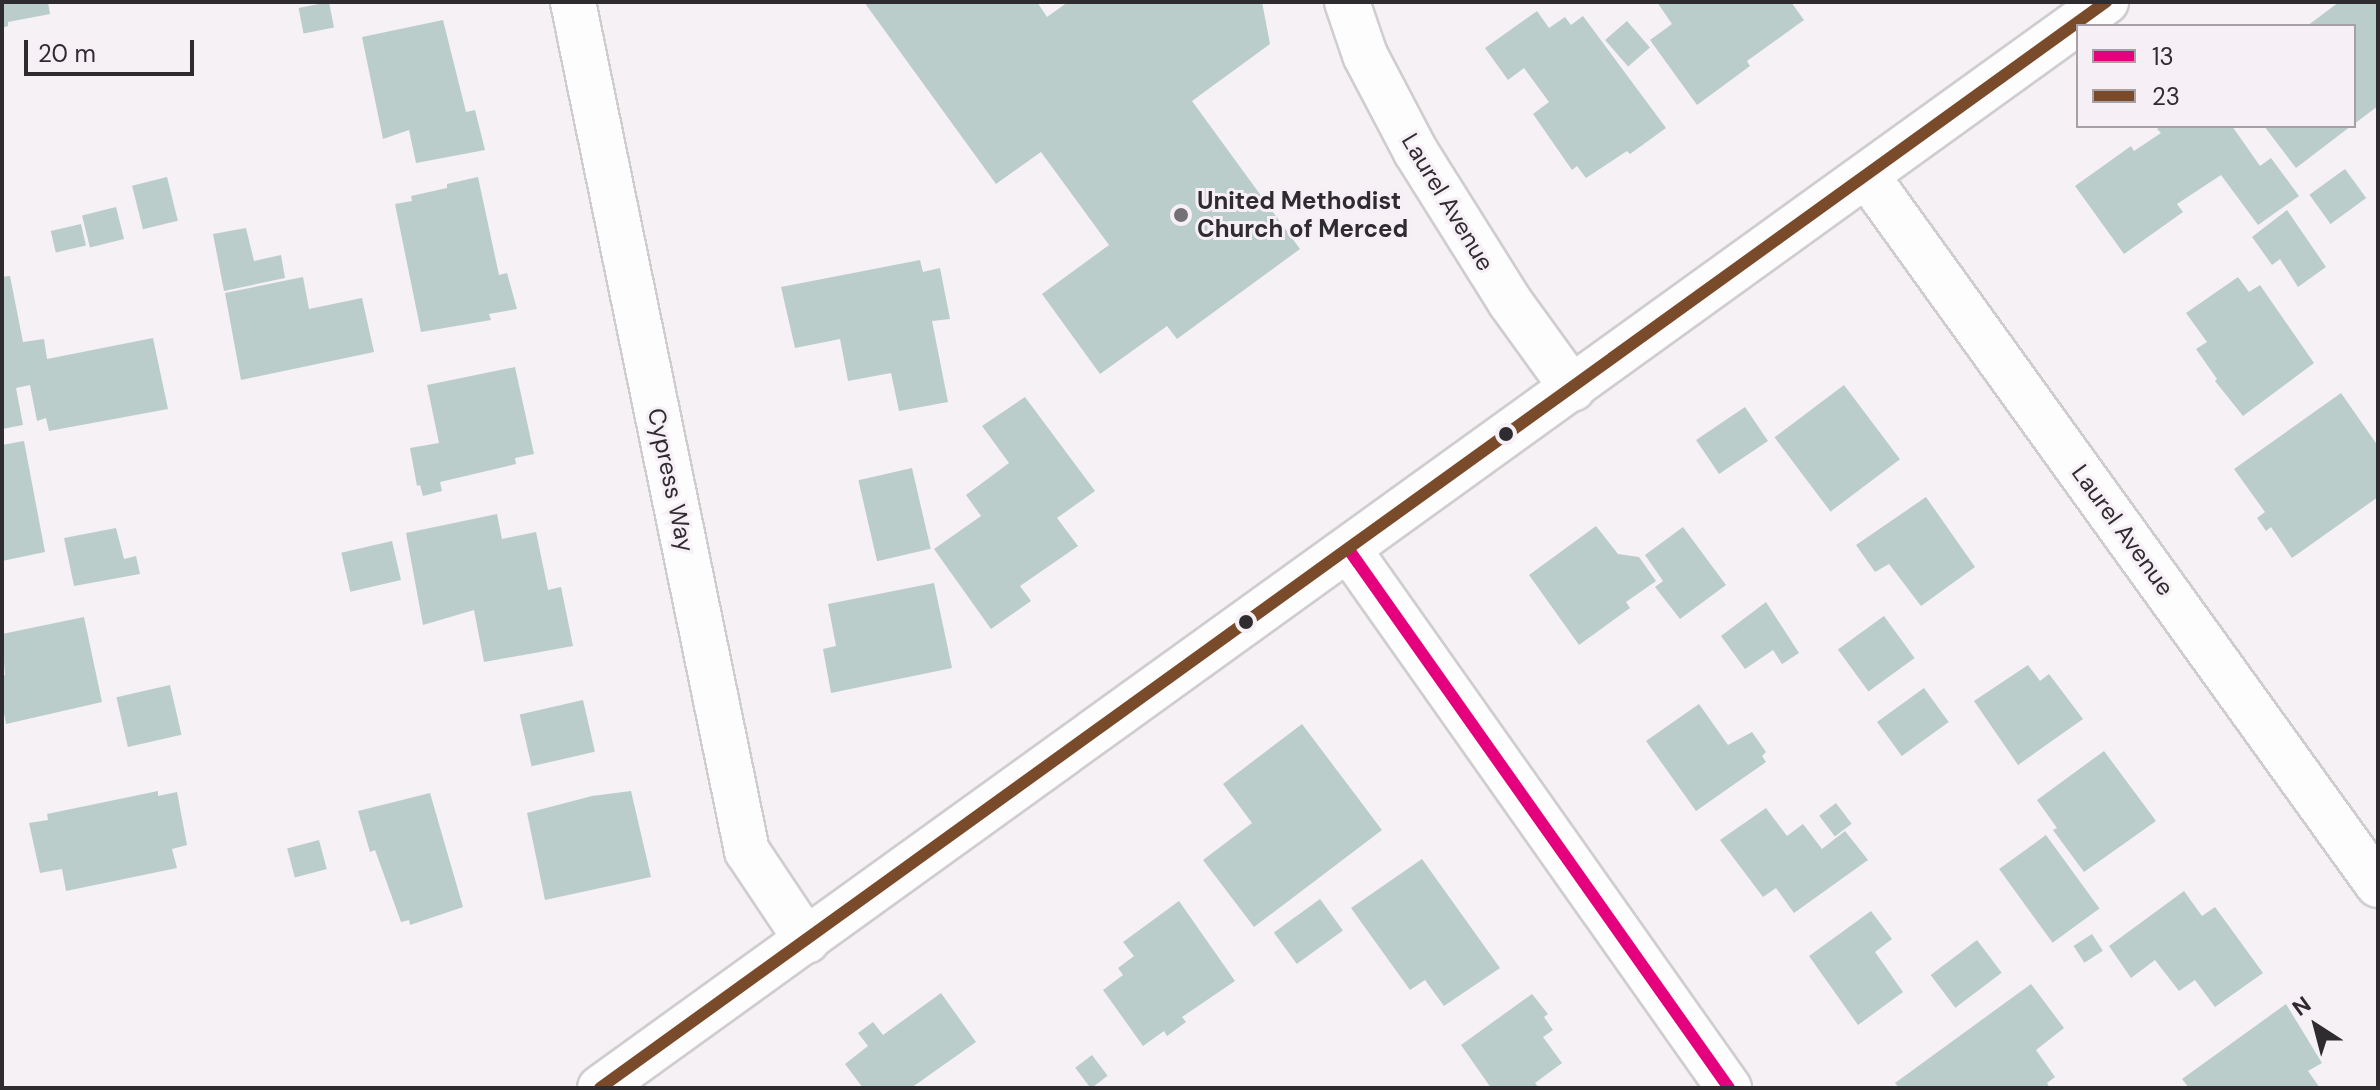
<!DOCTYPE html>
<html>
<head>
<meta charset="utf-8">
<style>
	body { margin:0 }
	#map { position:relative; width:2380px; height:1090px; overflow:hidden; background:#f5f1f5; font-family:"DM Sans",sans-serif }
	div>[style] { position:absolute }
	.building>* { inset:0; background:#bbcdca; transform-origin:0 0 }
	.roads { filter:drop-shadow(2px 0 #d0cdd0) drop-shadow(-2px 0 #d0cdd0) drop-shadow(0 2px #d0cdd0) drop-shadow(0 -2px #d0cdd0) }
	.minor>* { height:44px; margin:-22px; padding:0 22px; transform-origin:22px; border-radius:22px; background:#fefdfe }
	.major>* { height:44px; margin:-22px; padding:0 22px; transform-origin:22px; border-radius:22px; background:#fefdfe }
	.bus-1>* { height:12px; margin:-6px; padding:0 6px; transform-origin:6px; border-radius:6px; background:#e5007d }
	.bus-2>* { height:12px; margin:-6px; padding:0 6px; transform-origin:6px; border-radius:6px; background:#7a4b2a }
	.dots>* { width:22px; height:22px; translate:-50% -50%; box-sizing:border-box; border:4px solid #f7eff6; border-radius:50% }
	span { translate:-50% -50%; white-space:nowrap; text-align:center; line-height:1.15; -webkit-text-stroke:6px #f7eff6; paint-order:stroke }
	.poi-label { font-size:24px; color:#2f2c2f; font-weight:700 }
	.left { translate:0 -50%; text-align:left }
	.street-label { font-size:24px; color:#2f2c2f }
	.frame { position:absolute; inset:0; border:4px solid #2f2c2f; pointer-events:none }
	.legend { position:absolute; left:2076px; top:24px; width:280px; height:104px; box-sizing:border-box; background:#f7eff6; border:2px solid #a7a1a6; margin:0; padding:10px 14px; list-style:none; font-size:24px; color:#2f2c2f }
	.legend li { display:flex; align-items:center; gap:16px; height:40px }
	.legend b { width:40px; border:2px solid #a7a1a6 }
	.north { position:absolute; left:2276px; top:986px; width:80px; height:80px; -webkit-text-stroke:6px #f7eff6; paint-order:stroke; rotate:324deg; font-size:22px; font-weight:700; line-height:32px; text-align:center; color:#2f2c2f }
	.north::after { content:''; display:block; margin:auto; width:28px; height:36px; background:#2f2c2f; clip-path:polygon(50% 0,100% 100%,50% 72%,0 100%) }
	.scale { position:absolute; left:24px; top:40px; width:170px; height:36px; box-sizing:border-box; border:4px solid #2f2c2f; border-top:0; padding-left:10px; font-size:24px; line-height:28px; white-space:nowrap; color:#2f2c2f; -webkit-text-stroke:6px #f7eff6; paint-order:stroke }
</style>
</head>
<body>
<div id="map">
	<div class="building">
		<i style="clip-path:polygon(2px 2px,48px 2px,50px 14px,8px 22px,8px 26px,2px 28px)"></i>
		<i style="left:329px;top:2px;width:26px;height:31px;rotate:79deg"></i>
		<i style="clip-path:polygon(864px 2px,1037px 2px,1047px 17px,1068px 2px,1262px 2px,1270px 44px,1192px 101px,1300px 249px,1177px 339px,1167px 326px,1100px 374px,1042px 294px,1109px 245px,1041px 152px,996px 184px)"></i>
		<i style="clip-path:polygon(1657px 2px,1791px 2px,1804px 20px,1747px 61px,1750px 66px,1697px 105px,1650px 40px,1672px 24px)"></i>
		<i style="clip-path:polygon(2339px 2px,2378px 2px,2378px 106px,2354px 124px,2354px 26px,2307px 26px)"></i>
		<i style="clip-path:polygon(1537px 11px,1549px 28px,1565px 17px,1571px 25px,1583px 16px,1666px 128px,1630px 154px,1627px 151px,1586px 178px,1577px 166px,1572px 170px,1533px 114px,1549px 102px,1524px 68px,1508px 80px,1485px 48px)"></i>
		<i style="clip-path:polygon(443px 20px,466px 112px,475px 110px,485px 150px,416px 163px,409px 130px,383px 139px,362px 37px)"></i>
		<i style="left:1627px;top:21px;width:35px;height:29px;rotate:49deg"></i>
		<i style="clip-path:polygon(2161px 126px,2232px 126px,2260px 166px,2271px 158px,2299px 196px,2258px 225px,2221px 175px,2177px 204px,2183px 212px,2124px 254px,2075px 186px,2131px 146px,2134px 151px,2161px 133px,2157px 129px)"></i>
		<i style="clip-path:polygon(2264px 126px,2351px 126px,2296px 168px)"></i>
		<i style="left:2345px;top:169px;width:36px;height:44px;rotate:54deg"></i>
		<i style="left:167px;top:177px;width:45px;height:36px;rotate:76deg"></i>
		<i style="clip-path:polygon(478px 177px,499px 275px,507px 273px,517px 309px,489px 314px,491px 320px,421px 332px,395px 204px,412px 201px,411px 196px,447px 188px,447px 184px)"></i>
		<i style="left:116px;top:207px;width:33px;height:35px;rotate:76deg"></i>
		<i style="clip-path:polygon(2287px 210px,2326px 267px,2298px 287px,2280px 259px,2272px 265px,2252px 237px)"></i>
		<i style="left:81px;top:224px;width:22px;height:31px;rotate:77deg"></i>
		<i style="clip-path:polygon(246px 228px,254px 261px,281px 255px,285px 278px,224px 291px,213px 234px)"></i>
		<i style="clip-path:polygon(920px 260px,923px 272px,940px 268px,950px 319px,932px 321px,948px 402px,899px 411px,891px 373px,848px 381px,840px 339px,795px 348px,781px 287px)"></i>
		<i style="clip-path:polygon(10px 276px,23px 342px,44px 339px,47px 359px,153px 338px,168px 409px,49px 431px,46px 418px,37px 421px,30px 385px,16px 388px,23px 425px,2px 429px,2px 277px)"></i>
		<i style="clip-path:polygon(303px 277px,309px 309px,362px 298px,374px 352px,241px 380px,225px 293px)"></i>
		<i style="clip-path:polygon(2238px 277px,2249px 292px,2260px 285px,2314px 363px,2243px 416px,2215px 381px,2217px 379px,2196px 349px,2207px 342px,2186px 313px)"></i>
		<i style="clip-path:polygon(515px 367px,534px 454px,515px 458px,516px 464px,440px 482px,442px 491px,423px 496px,420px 485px,417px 486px,410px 448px,439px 443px,427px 385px)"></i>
		<i style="left:1844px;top:385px;width:93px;height:87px;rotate:53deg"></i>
		<i style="clip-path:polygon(2341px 393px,2378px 446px,2378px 497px,2292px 558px,2271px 527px,2266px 531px,2257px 518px,2265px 512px,2234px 469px)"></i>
		<i style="clip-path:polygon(1025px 397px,1095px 491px,1057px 518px,1078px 546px,1020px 586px,1031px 601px,991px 629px,934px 549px,981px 516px,966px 495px,1009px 463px,982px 426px)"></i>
		<i style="left:1745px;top:407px;width:41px;height:59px;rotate:56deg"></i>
		<i style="clip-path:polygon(24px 441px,45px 552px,2px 561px,2px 445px)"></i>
		<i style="left:912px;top:468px;width:83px;height:55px;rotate:77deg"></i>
		<i style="clip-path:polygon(1926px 497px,1975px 567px,1921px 606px,1889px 564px,1875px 572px,1856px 545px)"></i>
		<i style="clip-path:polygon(497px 514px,502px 539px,536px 532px,548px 590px,561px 587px,573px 646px,484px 662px,474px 610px,423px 625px,406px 533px)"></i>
		<i style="clip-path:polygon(1596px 526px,1618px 554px,1639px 557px,1656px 581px,1626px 602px,1630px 608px,1579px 645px,1529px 575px)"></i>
		<i style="clip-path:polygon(1683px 527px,1726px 585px,1680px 619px,1655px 587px,1663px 581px,1645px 555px)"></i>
		<i style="clip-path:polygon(116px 528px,124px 559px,136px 556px,140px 574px,74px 586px,64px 538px)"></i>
		<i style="left:392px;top:541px;width:40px;height:52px;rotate:77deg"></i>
		<i style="clip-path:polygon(934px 583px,952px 668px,831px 693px,823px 649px,836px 646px,828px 604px)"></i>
		<i style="clip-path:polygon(1766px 602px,1799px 653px,1782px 664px,1773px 650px,1745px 669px,1721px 636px)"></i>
		<i style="left:1884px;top:616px;width:52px;height:57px;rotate:54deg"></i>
		<i style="clip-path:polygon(84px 617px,102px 702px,6px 724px,2px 702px,2px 676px,5px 675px,2px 634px)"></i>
		<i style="clip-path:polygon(2028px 665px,2040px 681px,2049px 674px,2083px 719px,2018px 765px,1974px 701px)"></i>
		<i style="left:170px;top:685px;width:51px;height:55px;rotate:77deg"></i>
		<i style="left:1924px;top:688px;width:42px;height:58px;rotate:54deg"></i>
		<i style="left:583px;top:700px;width:53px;height:65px;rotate:77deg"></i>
		<i style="clip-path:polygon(1699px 704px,1728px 745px,1752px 732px,1766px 752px,1762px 756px,1766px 762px,1696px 811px,1646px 741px)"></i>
		<i style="clip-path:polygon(1302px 724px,1382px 830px,1254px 927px,1203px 860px,1252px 823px,1223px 784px)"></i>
		<i style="clip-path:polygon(2104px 751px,2156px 821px,2084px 872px,2053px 830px,2057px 828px,2037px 800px)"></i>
		<i style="clip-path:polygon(158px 791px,158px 796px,177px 792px,187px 845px,172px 849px,177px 868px,66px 891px,62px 869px,40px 873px,29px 823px,48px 820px,47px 814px)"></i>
		<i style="clip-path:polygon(631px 791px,651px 877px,545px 900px,527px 813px,592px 796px)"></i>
		<i style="clip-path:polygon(430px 793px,463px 907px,410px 925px,409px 920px,401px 922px,375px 850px,370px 852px,358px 811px)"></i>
		<i style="left:1836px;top:803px;width:26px;height:21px;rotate:53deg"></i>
		<i style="clip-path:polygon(1766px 808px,1787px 836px,1803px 824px,1822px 849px,1845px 831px,1868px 860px,1794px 913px,1776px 888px,1763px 897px,1720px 840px)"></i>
		<i style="left:2046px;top:835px;width:91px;height:58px;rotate:54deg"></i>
		<i style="left:319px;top:840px;width:30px;height:33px;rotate:75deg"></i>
		<i style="clip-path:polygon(1422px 859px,1500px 968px,1444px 1006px,1425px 980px,1410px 990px,1351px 908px)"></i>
		<i style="clip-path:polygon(2184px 891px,2202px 916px,2215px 907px,2263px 973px,2215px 1007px,2195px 980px,2179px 991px,2155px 960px,2131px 978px,2109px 946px)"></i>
		<i style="left:1320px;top:899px;width:39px;height:57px;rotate:54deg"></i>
		<i style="clip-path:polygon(1179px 901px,1235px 981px,1182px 1017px,1186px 1022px,1167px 1036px,1164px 1031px,1143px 1046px,1103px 990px,1123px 975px,1118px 968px,1134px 956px,1123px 942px)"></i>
		<i style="clip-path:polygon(1871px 911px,1892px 939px,1875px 952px,1903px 992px,1858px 1025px,1809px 956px)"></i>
		<i style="left:2092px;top:934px;width:20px;height:22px;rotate:57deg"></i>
		<i style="left:1977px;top:940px;width:41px;height:58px;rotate:53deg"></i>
		<i style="clip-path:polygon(2031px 984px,2064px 1028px,2036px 1050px,2055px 1077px,2047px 1083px,2050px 1088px,1899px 1088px,1895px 1083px)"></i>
		<i style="clip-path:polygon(941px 993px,976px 1042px,911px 1088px,863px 1088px,845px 1064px,868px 1046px,858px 1033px,873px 1022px,883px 1035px)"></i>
		<i style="clip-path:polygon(1532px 994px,1548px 1014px,1544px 1017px,1553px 1030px,1543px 1037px,1562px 1063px,1535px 1083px,1539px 1088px,1491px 1088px,1461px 1045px)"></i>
		<i style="clip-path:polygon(2286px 1004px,2322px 1063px,2308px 1071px,2320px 1088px,2189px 1088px,2182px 1079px)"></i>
		<i style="left:1092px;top:1055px;width:26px;height:21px;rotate:53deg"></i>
	</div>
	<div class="roads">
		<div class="minor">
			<i style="left:573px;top:2px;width:867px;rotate:78.42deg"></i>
			<i style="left:747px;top:851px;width:108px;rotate:56.3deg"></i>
			<i style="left:1347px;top:2px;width:56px;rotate:71.2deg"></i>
			<i style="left:1365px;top:55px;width:110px;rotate:62.3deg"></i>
			<i style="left:1416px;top:152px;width:177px;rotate:57.9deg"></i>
			<i style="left:1510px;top:302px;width:107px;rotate:54.1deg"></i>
			<i style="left:1867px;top:176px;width:874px;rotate:54.22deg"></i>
			<i style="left:1349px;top:550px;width:659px;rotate:54.77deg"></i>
		</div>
		<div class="major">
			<i style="left:600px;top:1088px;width:1857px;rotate:-35.8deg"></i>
		</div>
	</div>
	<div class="bus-1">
		<i style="left:1349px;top:550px;width:659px;rotate:54.77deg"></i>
	</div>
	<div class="bus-2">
		<i style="left:600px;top:1088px;width:1857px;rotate:-35.8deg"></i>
	</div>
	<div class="dots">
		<i style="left:1181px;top:215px;background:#747174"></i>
		<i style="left:1506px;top:434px;background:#2f2c2f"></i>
		<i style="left:1246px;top:622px;background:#2f2c2f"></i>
	</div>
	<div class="poi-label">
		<span class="left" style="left:1197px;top:215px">United Methodist<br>Church of Merced</span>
	</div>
	<div class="street-label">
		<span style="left:1448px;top:202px;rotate:59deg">Laurel Avenue</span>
		<span style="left:671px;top:480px;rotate:78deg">Cypress Way</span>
		<span style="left:2123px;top:530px;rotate:54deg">Laurel Avenue</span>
	</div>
	<div class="frame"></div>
	<ul class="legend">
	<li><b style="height:10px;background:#e5007d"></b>13</li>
	<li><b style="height:10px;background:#7a4b2a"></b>23</li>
	</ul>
	<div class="north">N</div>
	<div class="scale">20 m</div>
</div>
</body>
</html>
